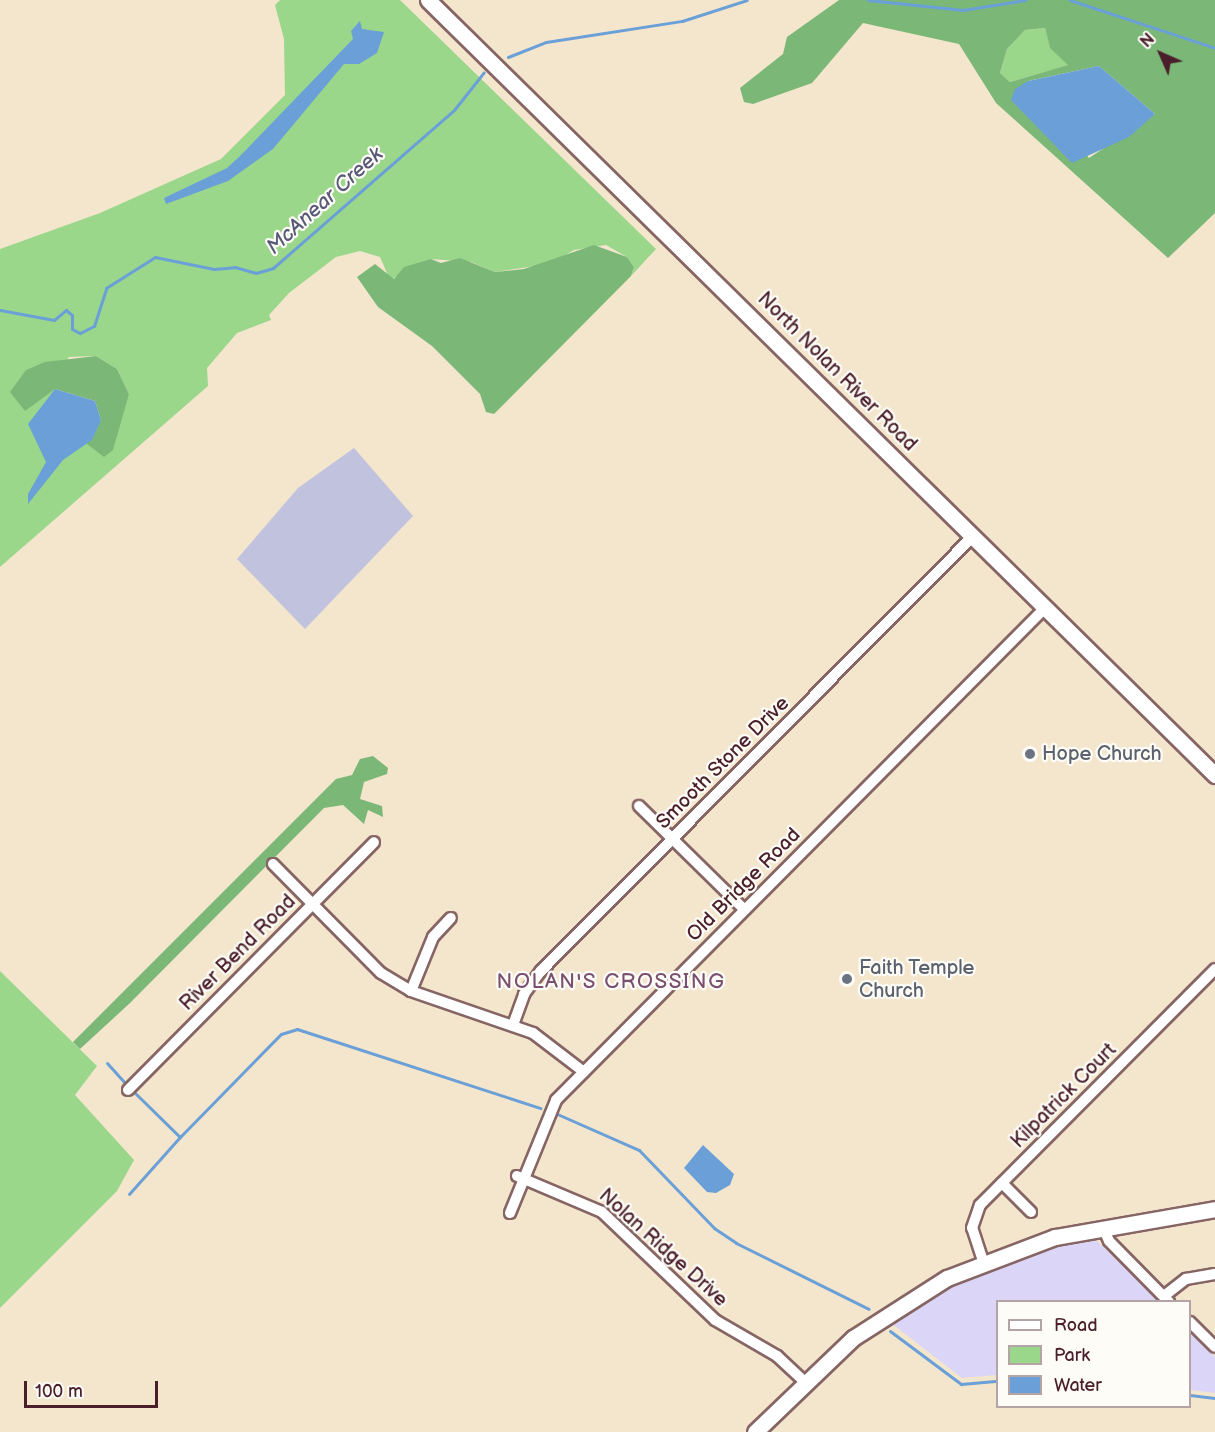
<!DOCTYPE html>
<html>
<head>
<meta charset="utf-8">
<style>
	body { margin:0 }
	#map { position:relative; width:1215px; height:1432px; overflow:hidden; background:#f4e6cd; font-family:"Balsamiq Sans",sans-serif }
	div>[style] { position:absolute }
	.built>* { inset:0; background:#dbd6f7 }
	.industrial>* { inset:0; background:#c1c2dd }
	.green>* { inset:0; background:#9ad78b }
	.forest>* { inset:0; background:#7bb877 }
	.water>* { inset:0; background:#6aa0d7 }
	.stream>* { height:3px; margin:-1.5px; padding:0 1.5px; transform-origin:1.5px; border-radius:1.5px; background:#6aa0d7 }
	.roads { filter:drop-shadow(2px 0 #866564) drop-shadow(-2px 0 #866564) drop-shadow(0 2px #866564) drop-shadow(0 -2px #866564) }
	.street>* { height:10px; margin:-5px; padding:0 5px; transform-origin:5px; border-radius:5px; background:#fff }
	.secondary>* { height:15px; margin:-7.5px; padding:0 7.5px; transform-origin:7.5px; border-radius:7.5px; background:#fff }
	.dots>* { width:16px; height:16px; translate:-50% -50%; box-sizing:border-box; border:3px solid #fdfcf7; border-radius:50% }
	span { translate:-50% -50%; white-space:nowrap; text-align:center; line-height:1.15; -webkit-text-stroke:4.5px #fdfcf7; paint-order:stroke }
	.street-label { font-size:20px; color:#4a1f2b }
	.worship-label { font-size:20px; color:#5b616d }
	.left { translate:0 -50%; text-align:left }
	.water-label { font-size:21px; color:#585978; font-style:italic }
	.neighbourhood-label { font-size:21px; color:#7a4f6f; letter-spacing:1.5px }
	.legend { position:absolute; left:996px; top:1300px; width:195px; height:108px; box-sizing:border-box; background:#fdfcf7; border:2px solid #b5a4a5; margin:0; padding:8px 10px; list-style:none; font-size:18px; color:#4a1f2b }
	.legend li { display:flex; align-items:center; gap:12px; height:30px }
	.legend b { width:30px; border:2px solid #b5a4a5 }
	.north { position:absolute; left:1131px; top:24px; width:60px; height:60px; -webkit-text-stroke:4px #fdfcf7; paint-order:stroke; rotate:315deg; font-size:16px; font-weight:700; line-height:24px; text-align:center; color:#4a1f2b }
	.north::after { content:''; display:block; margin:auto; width:21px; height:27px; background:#4a1f2b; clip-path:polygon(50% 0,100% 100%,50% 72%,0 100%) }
	.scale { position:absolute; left:24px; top:1381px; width:134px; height:27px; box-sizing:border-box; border:3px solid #4a1f2b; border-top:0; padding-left:8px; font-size:18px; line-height:21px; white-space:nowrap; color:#4a1f2b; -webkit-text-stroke:4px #fdfcf7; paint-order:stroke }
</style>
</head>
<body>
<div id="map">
	<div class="built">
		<i style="clip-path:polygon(1093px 1237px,1159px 1301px,998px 1302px,997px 1375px,962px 1378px,887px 1320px,937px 1290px,1015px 1256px)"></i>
		<i style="clip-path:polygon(1190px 1332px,1215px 1357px,1215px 1393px,1190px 1390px)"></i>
	</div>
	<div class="industrial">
		<i style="clip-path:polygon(354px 448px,413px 516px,305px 629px,237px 559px,298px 488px)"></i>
	</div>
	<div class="green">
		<i style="clip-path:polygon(evenodd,280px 0,400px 0,656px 249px,631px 276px,634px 267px,627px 257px,606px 245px,574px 250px,550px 264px,495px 272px,471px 262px,431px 259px,390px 280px,380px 257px,360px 251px,336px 257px,289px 293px,269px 315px,271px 320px,237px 333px,207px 368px,208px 386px,0 567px,0 249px,100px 213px,221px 159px,285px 95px,284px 39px,275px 5px,280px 0,96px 356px,117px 369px,129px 394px,112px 441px,101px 420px,55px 389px,41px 397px,69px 357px,96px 356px)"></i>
		<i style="clip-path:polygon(1045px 28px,1050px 47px,1069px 65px,1010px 82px,1000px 73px,1007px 49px,1025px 30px)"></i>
		<i style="clip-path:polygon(0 971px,97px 1066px,75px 1095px,134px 1160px,117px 1191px,0 1308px)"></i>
	</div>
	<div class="forest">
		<i style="clip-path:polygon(evenodd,839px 0,1215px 0,1215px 213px,1168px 258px,996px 103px,959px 44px,863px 23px,812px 83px,753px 104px,744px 102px,740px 88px,783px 54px,787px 37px,839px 0,1045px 28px,1050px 48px,1068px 65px,1010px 82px,1000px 73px,1007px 49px,1025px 30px,1045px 28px,839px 0,1099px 66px,1155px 114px,1089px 158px,1028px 81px,1099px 66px)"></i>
		<i style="clip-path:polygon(594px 245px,627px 257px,634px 267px,631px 276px,494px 414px,486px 412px,480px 394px,432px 346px,378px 307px,357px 277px,375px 264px,394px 279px,404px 267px,431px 259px,441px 263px,460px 258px,495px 272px,524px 269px)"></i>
		<i style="clip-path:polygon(96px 356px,117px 369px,129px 394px,113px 450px,104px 457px,87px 444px,101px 420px,95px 401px,55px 389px,25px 411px,10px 392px,26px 370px,45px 362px)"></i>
		<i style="clip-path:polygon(373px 756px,388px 768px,387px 774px,364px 782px,360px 799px,382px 806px,383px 817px,368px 810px,364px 824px,343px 805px,324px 808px,130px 1003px,80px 1049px,73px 1042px,336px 779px,352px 775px,360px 759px)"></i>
	</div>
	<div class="water">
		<i style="clip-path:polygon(360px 21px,362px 29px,384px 32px,377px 53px,359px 64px,344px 64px,273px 149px,228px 181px,166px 204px,164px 198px,227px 168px,240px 156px,353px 39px,351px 31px)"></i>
		<i style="clip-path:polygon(1099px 66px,1155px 114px,1129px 137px,1072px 163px,1011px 100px,1015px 89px,1028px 81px)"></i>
		<i style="clip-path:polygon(55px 389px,95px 401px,101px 420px,92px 440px,63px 460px,28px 504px,28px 494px,46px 462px,28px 424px)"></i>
		<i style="clip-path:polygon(703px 1145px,734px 1174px,730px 1185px,716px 1193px,707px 1192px,684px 1168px)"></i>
	</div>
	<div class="stream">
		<i style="left:868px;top:0;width:96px;rotate:6deg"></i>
		<i style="left:963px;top:10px;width:63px;rotate:-9.2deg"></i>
		<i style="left:1070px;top:0;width:153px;rotate:18.3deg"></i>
		<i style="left:508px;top:57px;width:41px;rotate:-21.5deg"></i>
		<i style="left:546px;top:42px;width:138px;rotate:-8.8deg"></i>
		<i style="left:682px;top:21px;width:68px;rotate:-17.9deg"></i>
		<i style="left:0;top:310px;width:55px;rotate:10.5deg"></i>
		<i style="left:54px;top:320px;width:16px;rotate:-40deg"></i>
		<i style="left:66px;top:310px;width:8px;rotate:40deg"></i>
		<i style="left:72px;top:315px;width:14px;rotate:90deg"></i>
		<i style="left:72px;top:329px;width:9px;rotate:27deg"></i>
		<i style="left:80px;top:333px;width:16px;rotate:-27deg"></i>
		<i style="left:94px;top:326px;width:40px;rotate:-72deg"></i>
		<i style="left:106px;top:288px;width:58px;rotate:-32.3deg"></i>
		<i style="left:155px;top:257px;width:60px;rotate:11.5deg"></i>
		<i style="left:214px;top:269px;width:21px;rotate:-5deg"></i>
		<i style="left:235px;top:267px;width:22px;rotate:16deg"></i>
		<i style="left:256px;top:273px;width:18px;rotate:-16deg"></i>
		<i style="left:273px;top:268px;width:240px;rotate:-41.1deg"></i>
		<i style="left:454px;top:110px;width:48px;rotate:-51.7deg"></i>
		<i style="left:107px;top:1063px;width:27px;rotate:48deg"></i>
		<i style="left:135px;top:1093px;width:63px;rotate:44.4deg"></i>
		<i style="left:180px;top:1137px;width:144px;rotate:-45.6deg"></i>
		<i style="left:281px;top:1034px;width:17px;rotate:-17deg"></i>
		<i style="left:297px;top:1029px;width:256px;rotate:18deg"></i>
		<i style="left:555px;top:1113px;width:92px;rotate:23.8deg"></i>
		<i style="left:639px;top:1150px;width:108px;rotate:46.1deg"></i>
		<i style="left:714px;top:1228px;width:27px;rotate:34deg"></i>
		<i style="left:736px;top:1243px;width:148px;rotate:26.4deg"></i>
		<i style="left:129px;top:1194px;width:76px;rotate:-48.2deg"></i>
		<i style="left:890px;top:1331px;width:89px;rotate:36.7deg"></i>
		<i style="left:961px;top:1384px;width:37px;rotate:-5deg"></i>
		<i style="left:1190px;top:1395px;width:25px;rotate:7deg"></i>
	</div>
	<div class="roads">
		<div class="street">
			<i style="left:639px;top:806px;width:148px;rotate:44.5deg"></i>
			<i style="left:273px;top:864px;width:153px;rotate:45.3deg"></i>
			<i style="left:381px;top:973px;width:35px;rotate:31deg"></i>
			<i style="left:411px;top:991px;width:129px;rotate:19deg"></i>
			<i style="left:533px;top:1033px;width:64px;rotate:37.4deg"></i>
			<i style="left:411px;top:991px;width:58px;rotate:-67.8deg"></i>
			<i style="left:433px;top:937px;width:26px;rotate:-47deg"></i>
			<i style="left:513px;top:1025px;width:33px;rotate:-70deg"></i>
			<i style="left:524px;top:994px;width:29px;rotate:-54deg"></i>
			<i style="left:541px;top:971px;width:613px;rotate:-45.2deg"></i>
			<i style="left:128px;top:1090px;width:349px;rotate:-45.2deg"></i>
			<i style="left:517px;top:1176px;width:92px;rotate:23deg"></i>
			<i style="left:602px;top:1212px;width:156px;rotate:43.7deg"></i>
			<i style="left:715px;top:1320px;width:72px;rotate:30.1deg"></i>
			<i style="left:777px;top:1356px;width:38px;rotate:43deg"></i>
			<i style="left:1002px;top:1183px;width:41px;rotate:45deg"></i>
			<i style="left:510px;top:1213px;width:122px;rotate:-67.8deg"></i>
			<i style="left:556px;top:1100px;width:694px;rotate:-45.18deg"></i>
			<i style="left:1103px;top:1227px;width:15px;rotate:67deg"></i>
			<i style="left:1109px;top:1241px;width:86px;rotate:45.5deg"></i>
			<i style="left:983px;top:1261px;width:35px;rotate:-108deg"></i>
			<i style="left:972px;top:1228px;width:24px;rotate:-71deg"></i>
			<i style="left:980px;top:1205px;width:333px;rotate:-45.1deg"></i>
			<i style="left:1164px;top:1296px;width:28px;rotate:-38deg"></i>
			<i style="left:1186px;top:1279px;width:29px;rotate:-10deg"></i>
			<i style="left:1190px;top:1322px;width:35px;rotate:45deg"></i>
		</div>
		<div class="secondary">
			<i style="left:428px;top:0;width:1105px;rotate:44.56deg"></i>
			<i style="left:755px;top:1432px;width:136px;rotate:-43.8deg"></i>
			<i style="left:853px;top:1338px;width:112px;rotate:-32.6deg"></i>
			<i style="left:947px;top:1278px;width:116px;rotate:-20.8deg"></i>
			<i style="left:1055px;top:1237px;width:162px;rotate:-9.9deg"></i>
		</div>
	</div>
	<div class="dots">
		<i style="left:1030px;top:754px;background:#6b7280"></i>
		<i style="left:847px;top:979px;background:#6b7280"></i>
	</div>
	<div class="street-label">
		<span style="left:837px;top:372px;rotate:45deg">North Nolan River Road</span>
		<span style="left:723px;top:763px;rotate:-45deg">Smooth Stone Drive</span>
		<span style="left:744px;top:885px;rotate:-45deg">Old Bridge Road</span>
		<span style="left:238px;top:953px;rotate:-45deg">River Bend Road</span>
		<span style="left:1064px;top:1096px;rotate:-45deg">Kilpatrick Court</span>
		<span style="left:663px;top:1248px;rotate:42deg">Nolan Ridge Drive</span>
	</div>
	<div class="worship-label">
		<span class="left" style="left:1042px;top:754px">Hope Church</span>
		<span class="left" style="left:859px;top:980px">Faith Temple<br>Church</span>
	</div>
	<div class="water-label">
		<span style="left:325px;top:201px;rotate:-42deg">McAnear Creek</span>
	</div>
	<div class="neighbourhood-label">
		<span style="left:611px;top:982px">NOLAN'S CROSSING</span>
	</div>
	<ul class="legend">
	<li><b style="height:8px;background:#fff"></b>Road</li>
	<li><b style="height:16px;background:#9ad78b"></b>Park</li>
	<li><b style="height:16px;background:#6aa0d7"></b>Water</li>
	</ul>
	<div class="north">N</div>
	<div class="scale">100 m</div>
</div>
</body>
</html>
